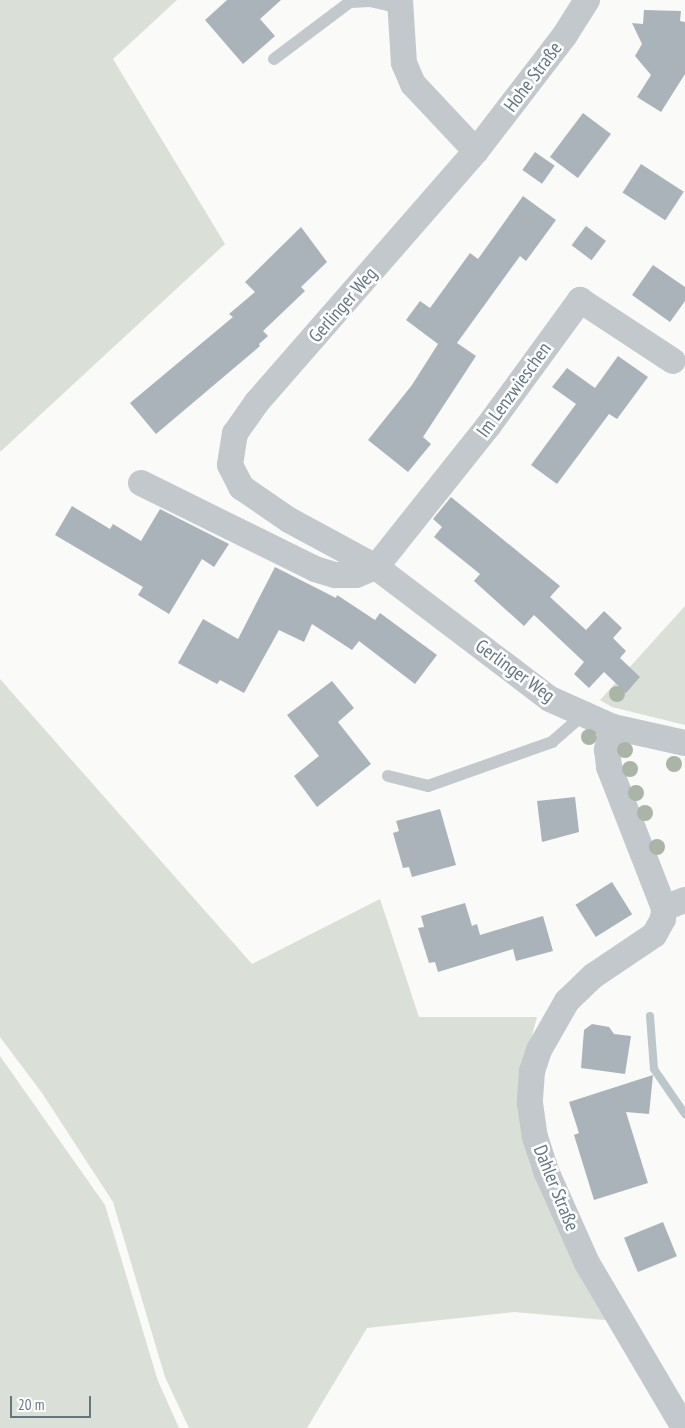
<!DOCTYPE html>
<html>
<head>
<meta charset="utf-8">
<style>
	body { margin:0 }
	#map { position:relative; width:685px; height:1428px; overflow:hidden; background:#fafaf8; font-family:"PT Sans Narrow",sans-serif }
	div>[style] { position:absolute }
	.green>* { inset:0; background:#dadfd7 }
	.stream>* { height:8px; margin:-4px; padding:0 4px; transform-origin:4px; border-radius:4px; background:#bbc7cb }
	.building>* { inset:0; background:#aab3b9; transform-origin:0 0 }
	.service>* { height:12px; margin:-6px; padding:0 6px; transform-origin:6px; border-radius:6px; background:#c3c8cc }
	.minor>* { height:26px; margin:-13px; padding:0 13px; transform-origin:13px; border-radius:13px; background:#c3c8cc }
	.trees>* { width:16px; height:16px; margin:-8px; border-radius:50%; background:#aab4a7 }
	span { translate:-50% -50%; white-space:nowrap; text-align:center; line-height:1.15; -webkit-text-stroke:5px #fff; paint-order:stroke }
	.street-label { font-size:19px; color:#657683 }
	.scale { position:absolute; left:10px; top:1396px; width:81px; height:22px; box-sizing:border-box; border:2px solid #657683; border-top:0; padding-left:6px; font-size:15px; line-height:18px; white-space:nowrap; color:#657683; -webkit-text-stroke:4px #fff; paint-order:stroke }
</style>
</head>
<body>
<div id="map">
	<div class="green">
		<i style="clip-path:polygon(0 0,177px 0,113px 59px,225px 244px,0 452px)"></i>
		<i style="clip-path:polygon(685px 606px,685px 725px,612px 707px,600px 700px)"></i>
		<i style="clip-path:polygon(0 679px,252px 964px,380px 899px,419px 1017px,537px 1017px,523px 1070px,527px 1135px,616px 1321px,514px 1312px,367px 1328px,307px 1428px,189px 1428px,165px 1377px,113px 1202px,42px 1093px,0 1037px)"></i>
		<i style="clip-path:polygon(0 1056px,105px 1205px,158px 1381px,179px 1428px,0 1428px)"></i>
	</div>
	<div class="stream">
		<i style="left:650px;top:1016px;width:53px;rotate:85.7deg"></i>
		<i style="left:654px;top:1069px;width:55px;rotate:55.4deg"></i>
	</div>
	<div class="building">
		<i style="clip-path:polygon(227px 0,281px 0,260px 19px,275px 36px,243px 64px,205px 20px)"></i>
		<i style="clip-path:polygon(644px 10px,681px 11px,680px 21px,685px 22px,685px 74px,661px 112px,637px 97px,651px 75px,635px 56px,642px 44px,632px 23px,643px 24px)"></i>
		<i style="left:583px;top:113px;width:35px;height:55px;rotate:37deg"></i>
		<i style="left:535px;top:152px;width:24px;height:22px;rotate:35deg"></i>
		<i style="left:641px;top:164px;width:51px;height:34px;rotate:33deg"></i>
		<i style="clip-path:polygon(523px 196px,556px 220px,526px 261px,520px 256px,457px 343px,476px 356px,423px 437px,431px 444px,408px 472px,368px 440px,412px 385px,438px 344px,406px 320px,420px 301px,430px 308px,470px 253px,478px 259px)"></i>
		<i style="left:586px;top:226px;width:25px;height:24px;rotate:37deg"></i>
		<i style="clip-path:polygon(301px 227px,327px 262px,301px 287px,305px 291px,263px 331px,268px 336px,259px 344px,260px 346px,156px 434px,130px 403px,233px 317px,229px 314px,255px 292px,245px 282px)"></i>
		<i style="clip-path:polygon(653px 265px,685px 287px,685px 301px,670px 322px,632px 295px)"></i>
		<i style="clip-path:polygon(618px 356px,648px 377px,617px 419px,609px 414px,557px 484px,531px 465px,576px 404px,552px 387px,567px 368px,595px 388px)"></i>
		<i style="clip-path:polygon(451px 497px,560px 586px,550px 597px,586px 630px,604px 611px,622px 628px,613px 638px,626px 651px,620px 658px,640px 677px,626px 693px,604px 672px,589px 688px,574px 674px,584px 662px,534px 615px,524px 626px,474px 581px,480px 574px,434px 537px,442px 527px,433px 519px)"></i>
		<i style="clip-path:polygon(72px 506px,110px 529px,113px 524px,141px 541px,160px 509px,229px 544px,214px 567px,202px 559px,169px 614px,138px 595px,143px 587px,55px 535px)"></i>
		<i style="clip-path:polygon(275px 567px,336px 598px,337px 595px,375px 620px,380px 613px,437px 655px,415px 684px,359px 641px,352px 650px,312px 624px,304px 642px,279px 630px,244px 693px,220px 680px,217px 684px,178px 663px,203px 619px,238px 639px)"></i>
		<i style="clip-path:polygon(332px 681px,354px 708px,338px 722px,371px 764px,317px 807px,294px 776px,319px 756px,287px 715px)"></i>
		<i style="clip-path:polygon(575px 797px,579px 832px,542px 842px,537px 801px)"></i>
		<i style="clip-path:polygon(440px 809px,456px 865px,412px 877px,409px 867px,403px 868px,393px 833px,399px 831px,396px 821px)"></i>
		<i style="left:612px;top:882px;width:38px;height:43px;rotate:58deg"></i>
		<i style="clip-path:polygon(465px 903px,472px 926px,477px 924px,480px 935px,543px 916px,553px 951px,516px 961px,513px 949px,438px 972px,435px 962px,429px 963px,418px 928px,424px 927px,421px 916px)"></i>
		<i style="clip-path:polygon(592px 1024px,609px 1027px,614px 1034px,631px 1036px,625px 1074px,581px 1068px,584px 1030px)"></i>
		<i style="clip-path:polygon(653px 1075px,649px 1114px,626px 1112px,648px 1183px,594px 1200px,574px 1135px,579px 1133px,569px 1102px)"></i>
		<i style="left:663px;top:1222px;width:37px;height:42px;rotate:68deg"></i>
	</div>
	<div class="service">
		<i style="left:274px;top:59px;width:95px;rotate:-36.9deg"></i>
		<i style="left:350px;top:2px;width:20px;rotate:-3deg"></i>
		<i style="left:370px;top:1px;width:31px;rotate:13deg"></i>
		<i style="left:388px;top:776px;width:41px;rotate:14deg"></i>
		<i style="left:428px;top:786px;width:132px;rotate:-19.5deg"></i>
		<i style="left:552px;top:742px;width:41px;rotate:-41.1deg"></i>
	</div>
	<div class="minor">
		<i style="left:400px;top:0;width:63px;rotate:86.4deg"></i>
		<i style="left:404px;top:63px;width:23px;rotate:67deg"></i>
		<i style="left:413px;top:84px;width:92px;rotate:46.8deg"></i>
		<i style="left:587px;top:0;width:41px;rotate:122.2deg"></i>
		<i style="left:565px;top:35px;width:146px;rotate:127.5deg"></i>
		<i style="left:476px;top:151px;width:333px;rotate:131.1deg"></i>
		<i style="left:257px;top:402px;width:38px;rotate:125deg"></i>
		<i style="left:235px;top:433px;width:32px;rotate:99deg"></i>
		<i style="left:230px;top:465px;width:25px;rotate:63deg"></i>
		<i style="left:241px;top:487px;width:58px;rotate:34.5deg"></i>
		<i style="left:289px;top:520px;width:99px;rotate:28.4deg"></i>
		<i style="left:376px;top:567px;width:218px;rotate:37.2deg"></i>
		<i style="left:550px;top:699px;width:69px;rotate:24deg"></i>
		<i style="left:613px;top:727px;width:74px;rotate:12.5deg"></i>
		<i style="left:141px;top:483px;width:194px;rotate:26.3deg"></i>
		<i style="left:315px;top:569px;width:21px;rotate:17deg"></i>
		<i style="left:335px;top:575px;width:21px"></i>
		<i style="left:356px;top:575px;width:22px;rotate:-22deg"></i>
		<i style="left:376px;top:567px;width:181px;rotate:-51.5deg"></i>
		<i style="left:489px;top:425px;width:155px;rotate:-53.9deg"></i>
		<i style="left:580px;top:300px;width:111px;rotate:33.3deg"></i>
		<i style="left:613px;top:727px;width:24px;rotate:105deg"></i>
		<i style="left:607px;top:750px;width:17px;rotate:83deg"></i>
		<i style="left:609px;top:767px;width:151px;rotate:68.7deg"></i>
		<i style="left:664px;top:908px;width:11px;rotate:95deg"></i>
		<i style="left:663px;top:919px;width:18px;rotate:119deg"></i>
		<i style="left:654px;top:935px;width:73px;rotate:146.1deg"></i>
		<i style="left:593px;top:976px;width:36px;rotate:136deg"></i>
		<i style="left:567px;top:1001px;width:56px;rotate:119.7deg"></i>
		<i style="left:539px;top:1050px;width:22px;rotate:108deg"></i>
		<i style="left:532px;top:1071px;width:32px;rotate:94deg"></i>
		<i style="left:530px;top:1103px;width:34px;rotate:82deg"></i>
		<i style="left:535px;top:1137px;width:36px;rotate:72deg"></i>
		<i style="left:546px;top:1171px;width:101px;rotate:66deg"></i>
		<i style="left:587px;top:1263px;width:191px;rotate:59.5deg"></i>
		<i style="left:664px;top:908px;width:22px;rotate:-21deg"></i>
	</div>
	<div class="trees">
		<i style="left:617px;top:694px"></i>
		<i style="left:589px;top:737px"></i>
		<i style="left:625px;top:750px"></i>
		<i style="left:674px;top:764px"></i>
		<i style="left:630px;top:769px"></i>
		<i style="left:636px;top:793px"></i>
		<i style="left:645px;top:813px"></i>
		<i style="left:657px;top:847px"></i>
	</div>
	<div class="street-label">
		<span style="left:533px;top:77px;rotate:-53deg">Hohe Straße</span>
		<span style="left:343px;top:305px;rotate:-49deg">Gerlinger Weg</span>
		<span style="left:514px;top:390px;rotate:-54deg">Im Lenzwieschen</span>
		<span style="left:515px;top:671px;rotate:36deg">Gerlinger Weg</span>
		<span style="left:556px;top:1188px;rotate:68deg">Dahler Straße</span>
	</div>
	<div class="scale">20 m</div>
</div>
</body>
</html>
